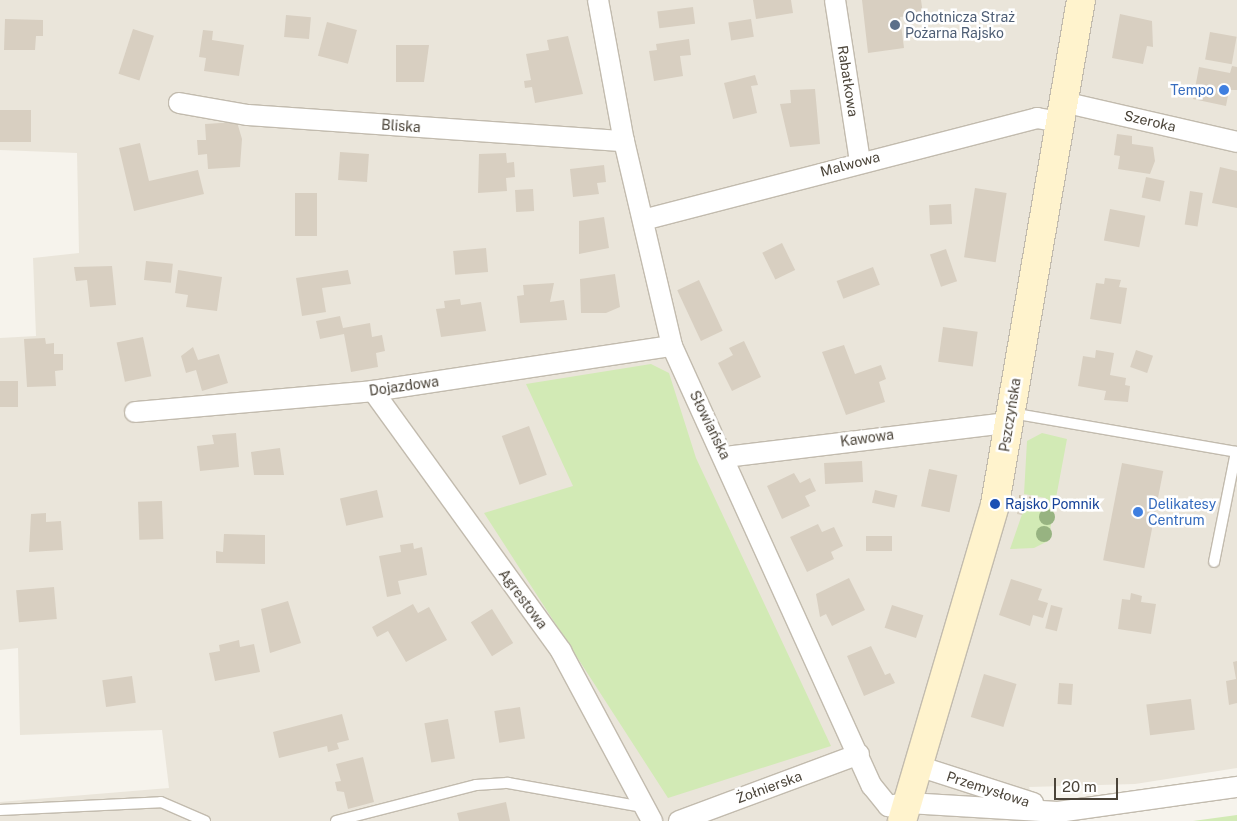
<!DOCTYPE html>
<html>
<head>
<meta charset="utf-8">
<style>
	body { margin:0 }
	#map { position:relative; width:1237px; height:821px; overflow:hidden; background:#f6f3ec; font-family:"Public Sans",sans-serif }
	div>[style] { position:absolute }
	.residential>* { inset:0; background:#eae5da }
	.green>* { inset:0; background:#d2eab5 }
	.building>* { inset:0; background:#d8cfc1; transform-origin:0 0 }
	.path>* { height:3px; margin-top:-1.5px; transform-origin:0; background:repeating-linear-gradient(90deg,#c4b79f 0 2.5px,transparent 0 5px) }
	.roads { filter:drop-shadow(1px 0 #c2bbae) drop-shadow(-1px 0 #c2bbae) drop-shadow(0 1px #c2bbae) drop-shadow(0 -1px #c2bbae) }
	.lane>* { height:10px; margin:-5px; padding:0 5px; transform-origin:5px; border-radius:5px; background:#fff }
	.street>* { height:20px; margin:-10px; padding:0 10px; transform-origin:10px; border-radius:10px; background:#fff }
	.secondary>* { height:28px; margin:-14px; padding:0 14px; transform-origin:14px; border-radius:14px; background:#fff3cd }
	.trees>* { width:16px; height:16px; margin:-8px; border-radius:50%; background:#97b381 }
	.dots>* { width:14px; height:14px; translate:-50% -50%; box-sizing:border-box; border:2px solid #fff; border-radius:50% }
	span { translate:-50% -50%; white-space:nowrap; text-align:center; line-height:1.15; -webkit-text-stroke:5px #fff; paint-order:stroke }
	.service-label { font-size:14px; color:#4e5e75 }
	.left { translate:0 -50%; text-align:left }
	.street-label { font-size:14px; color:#4b4439 }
	.shop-label { font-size:14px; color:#366cbe }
	.right { translate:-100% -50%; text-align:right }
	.transit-label { font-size:14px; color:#164399 }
	.scale { position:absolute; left:1054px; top:778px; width:64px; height:22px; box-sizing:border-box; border:2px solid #4b4439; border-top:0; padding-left:6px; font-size:15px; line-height:18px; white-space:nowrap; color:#4b4439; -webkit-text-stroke:4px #fff; paint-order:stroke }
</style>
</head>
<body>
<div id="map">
	<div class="residential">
		<i style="clip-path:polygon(0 0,1237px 0,1237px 768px,1135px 784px,1029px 787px,1040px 821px,0 821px,0 802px,169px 788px,162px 730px,20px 735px,18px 648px,0 650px,0 338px,36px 336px,33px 258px,79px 253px,77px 153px,0 150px)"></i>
	</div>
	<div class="green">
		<i style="clip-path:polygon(651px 364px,669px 373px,696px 458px,831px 746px,668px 798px,484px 513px,573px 486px,526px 384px)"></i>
		<i style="clip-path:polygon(1042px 433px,1067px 439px,1048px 541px,1034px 548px,1010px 549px,1027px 500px,1045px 503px,1046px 498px,1024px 494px,1027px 441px)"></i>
		<i style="clip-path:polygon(1237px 815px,1237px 821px,1193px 821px)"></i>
	</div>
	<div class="building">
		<i style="clip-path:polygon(753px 0,791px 0,793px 13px,756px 19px)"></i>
		<i style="clip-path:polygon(862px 0,921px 0,923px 14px,900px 17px,904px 48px,868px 53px)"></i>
		<i style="left:693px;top:7px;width:17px;height:36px;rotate:83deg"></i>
		<i style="clip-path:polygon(1120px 14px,1152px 21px,1153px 47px,1147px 46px,1143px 64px,1112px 58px)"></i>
		<i style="left:286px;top:15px;width:25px;height:22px;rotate:5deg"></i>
		<i style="clip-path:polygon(5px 19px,43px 20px,43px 36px,36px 36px,35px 50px,4px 50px)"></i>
		<i style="left:751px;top:19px;width:18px;height:23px;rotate:81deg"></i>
		<i style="left:327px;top:22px;width:31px;height:35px;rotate:15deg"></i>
		<i style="left:133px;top:29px;width:22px;height:47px;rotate:18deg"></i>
		<i style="clip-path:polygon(203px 30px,213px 31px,212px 40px,244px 45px,239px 76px,204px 71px,206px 58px,199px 57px)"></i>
		<i style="left:1210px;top:32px;width:27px;height:28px;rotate:10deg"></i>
		<i style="clip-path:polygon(568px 36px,583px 94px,535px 103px,532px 87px,525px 88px,524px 81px,531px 80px,526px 54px,549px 50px,547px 40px)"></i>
		<i style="clip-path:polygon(689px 39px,691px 55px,680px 56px,683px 76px,654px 81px,649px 51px,657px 50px,656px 44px)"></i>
		<i style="clip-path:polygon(396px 45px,429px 45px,424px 82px,396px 82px)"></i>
		<i style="clip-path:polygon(1232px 66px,1237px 67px,1237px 90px,1229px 90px,1226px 106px,1193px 99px,1199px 67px,1230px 73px)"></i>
		<i style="clip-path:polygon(755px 75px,758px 85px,751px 86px,757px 113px,733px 119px,724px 83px)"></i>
		<i style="clip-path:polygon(815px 89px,820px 144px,790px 147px,780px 104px,791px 103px,790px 90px)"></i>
		<i style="left:0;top:110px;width:31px;height:32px"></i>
		<i style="clip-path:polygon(237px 122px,242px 139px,240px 167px,208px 169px,207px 154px,198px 155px,197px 140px,206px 140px,205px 124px)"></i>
		<i style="clip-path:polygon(1117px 134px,1132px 136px,1132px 144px,1153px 147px,1155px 161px,1150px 174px,1118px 169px,1120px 156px,1114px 155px)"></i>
		<i style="clip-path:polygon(140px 143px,149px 181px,198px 170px,204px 194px,134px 211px,119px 148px)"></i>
		<i style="left:340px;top:152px;width:29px;height:28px;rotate:4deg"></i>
		<i style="clip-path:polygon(506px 153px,507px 163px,514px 162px,515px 177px,506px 178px,507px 191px,478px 193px,479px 154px)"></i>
		<i style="clip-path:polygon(604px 165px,606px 182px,597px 183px,599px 194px,573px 197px,570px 169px)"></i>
		<i style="clip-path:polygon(1220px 167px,1237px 171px,1237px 208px,1212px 203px)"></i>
		<i style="left:1146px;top:177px;width:19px;height:21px;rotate:12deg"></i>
		<i style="left:975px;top:188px;width:32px;height:70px;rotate:9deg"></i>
		<i style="left:533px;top:189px;width:22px;height:18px;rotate:87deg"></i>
		<i style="left:1190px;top:191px;width:13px;height:34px;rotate:9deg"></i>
		<i style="left:317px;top:193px;width:43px;height:22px;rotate:90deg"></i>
		<i style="left:951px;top:204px;width:20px;height:22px;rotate:87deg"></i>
		<i style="left:1110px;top:209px;width:36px;height:32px;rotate:11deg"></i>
		<i style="clip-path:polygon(604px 217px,609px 248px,579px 254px,579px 221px)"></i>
		<i style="left:782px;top:243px;width:30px;height:22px;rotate:64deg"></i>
		<i style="left:486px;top:248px;width:24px;height:33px;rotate:85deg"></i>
		<i style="left:946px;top:249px;width:34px;height:17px;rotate:71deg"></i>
		<i style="left:146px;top:261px;width:27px;height:19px;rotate:6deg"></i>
		<i style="clip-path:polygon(112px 266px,116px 305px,90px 307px,87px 280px,76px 281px,74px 267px)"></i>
		<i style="left:873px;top:267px;width:19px;height:39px;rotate:69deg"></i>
		<i style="clip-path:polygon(178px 270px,222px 277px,217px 311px,186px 307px,188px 295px,175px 293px)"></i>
		<i style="clip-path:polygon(348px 270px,351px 284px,322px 288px,326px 312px,302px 316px,296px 278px)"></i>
		<i style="clip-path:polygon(615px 274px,620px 307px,606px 313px,581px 313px,580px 279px)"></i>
		<i style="clip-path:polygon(1105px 278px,1121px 280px,1119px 287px,1127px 288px,1121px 324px,1090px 319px,1096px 283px,1104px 284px)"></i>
		<i style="left:699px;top:280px;width:56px;height:24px;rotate:65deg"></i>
		<i style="clip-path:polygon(554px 283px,550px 302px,564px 300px,567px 320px,520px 323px,517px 296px,524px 295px,523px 285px)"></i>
		<i style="clip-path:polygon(460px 299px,461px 305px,481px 302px,486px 331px,441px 337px,436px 309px,445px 308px,444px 301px)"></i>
		<i style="clip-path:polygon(340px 316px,343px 328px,370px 323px,372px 337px,382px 335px,385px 351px,376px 353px,378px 367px,351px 372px,344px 334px,320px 339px,316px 321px)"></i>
		<i style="left:943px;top:327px;width:35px;height:35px;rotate:8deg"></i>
		<i style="left:143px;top:337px;width:40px;height:27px;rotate:78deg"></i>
		<i style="clip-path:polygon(45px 338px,46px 344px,54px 343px,54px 354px,63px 354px,63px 370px,55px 371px,56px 386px,27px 387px,24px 339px)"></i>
		<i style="clip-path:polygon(744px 341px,761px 377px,732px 391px,718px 363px,733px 355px,729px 348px)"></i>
		<i style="clip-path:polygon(844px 345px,855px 374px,881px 365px,886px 379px,879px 382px,885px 402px,846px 415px,822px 352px)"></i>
		<i style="clip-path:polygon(193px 347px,198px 360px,219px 354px,228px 383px,202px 391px,196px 370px,186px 373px,181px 356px)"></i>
		<i style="clip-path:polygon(1096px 350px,1114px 353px,1110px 375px,1126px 378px,1125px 385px,1130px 386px,1128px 402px,1104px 400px,1106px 391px,1078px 386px,1083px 356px,1095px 358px)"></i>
		<i style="left:1136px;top:350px;width:18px;height:18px;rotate:19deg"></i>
		<i style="left:0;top:381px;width:18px;height:26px"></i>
		<i style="left:529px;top:426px;width:52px;height:29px;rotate:70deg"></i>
		<i style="clip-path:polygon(236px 433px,239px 467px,200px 471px,197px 446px,214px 444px,212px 435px)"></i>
		<i style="clip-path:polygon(280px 448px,284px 475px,254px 475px,251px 452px)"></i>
		<i style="left:862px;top:461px;width:21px;height:38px;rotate:87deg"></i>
		<i style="left:1122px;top:463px;width:42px;height:99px;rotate:11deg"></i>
		<i style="left:929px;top:469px;width:29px;height:38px;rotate:12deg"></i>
		<i style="clip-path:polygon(794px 473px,800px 483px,810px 478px,816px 491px,805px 496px,810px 506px,782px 519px,767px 486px)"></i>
		<i style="left:377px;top:490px;width:28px;height:38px;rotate:77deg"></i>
		<i style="left:875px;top:490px;width:23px;height:13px;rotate:13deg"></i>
		<i style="left:162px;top:501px;width:38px;height:24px;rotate:88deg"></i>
		<i style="clip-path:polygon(1019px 502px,1025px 503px,1022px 515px,1017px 514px)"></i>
		<i style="clip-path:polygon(46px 513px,46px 522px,61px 521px,63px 550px,29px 552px,31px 514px)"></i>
		<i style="clip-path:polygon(818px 524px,822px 532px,834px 527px,843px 546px,831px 552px,834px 559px,807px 572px,790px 537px)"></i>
		<i style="clip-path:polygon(224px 534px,265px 535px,265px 564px,216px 563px,216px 551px,223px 552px)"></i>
		<i style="left:866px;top:536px;width:26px;height:15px"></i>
		<i style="clip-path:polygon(413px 543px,414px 549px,422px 547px,427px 575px,398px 581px,401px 594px,387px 597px,379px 556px,401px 552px,400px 545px)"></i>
		<i style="clip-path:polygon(849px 578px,865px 610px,832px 626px,826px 614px,820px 617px,816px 594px)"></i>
		<i style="clip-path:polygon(1011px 579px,1042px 589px,1038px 600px,1048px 603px,1043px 618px,1033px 615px,1030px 626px,999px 615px)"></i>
		<i style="left:54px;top:587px;width:32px;height:38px;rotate:85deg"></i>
		<i style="clip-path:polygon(1131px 593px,1142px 596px,1141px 602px,1156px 604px,1151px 634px,1118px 629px,1122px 599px,1130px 600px)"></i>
		<i style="clip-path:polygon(288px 601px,301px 643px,270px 653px,261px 609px)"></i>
		<i style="clip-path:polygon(413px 604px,418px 613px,429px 607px,447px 640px,406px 662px,388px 631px,377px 637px,372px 627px)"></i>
		<i style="left:892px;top:605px;width:33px;height:24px;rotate:18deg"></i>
		<i style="left:1051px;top:605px;width:12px;height:24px;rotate:14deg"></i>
		<i style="left:492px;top:609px;width:40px;height:25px;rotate:58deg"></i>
		<i style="clip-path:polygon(239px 640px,240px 647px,254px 644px,260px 672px,215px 681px,209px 653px,220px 651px,219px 645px)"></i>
		<i style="clip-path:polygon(871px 646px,885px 675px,890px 673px,895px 683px,864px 696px,847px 656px)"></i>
		<i style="clip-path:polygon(1237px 661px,1237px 703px,1229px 705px,1226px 681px,1236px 679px,1233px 662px)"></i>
		<i style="left:984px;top:674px;width:34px;height:45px;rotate:17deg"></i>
		<i style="left:132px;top:676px;width:27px;height:30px;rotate:82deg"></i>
		<i style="left:1059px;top:683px;width:14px;height:21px;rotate:4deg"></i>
		<i style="left:1191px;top:699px;width:31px;height:45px;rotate:83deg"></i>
		<i style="left:520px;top:707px;width:32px;height:26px;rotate:81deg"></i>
		<i style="clip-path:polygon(342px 714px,349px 740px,337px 743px,339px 749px,328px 752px,327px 746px,279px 758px,273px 732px)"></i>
		<i style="left:448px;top:719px;width:40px;height:24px;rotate:80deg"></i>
		<i style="clip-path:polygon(363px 757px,374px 802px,348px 809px,344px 792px,337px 791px,335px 782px,341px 781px,336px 764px)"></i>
		<i style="clip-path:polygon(506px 802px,510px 821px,459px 821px,457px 813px)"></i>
	</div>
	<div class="path">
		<i style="left:1019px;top:496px;width:18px;rotate:9deg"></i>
	</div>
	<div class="roads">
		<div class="lane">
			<i style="left:1011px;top:413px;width:228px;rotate:9.8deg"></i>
			<i style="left:1236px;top:452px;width:112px;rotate:101.3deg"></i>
			<i style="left:0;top:810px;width:161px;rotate:-2.8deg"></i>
			<i style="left:161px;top:802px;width:48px;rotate:23.4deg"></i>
			<i style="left:336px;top:821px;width:145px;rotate:-14.4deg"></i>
			<i style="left:476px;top:785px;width:32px;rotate:-4deg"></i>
			<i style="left:508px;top:783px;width:137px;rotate:10.1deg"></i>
		</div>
		<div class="street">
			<i style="left:598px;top:0;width:143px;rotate:79.6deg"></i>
			<i style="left:624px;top:141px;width:211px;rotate:76.8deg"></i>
			<i style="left:672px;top:346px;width:483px;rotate:65.6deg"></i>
			<i style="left:872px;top:786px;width:26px;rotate:51deg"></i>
			<i style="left:888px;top:806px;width:20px;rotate:-9deg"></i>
			<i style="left:908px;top:803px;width:150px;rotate:3.4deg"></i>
			<i style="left:1058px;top:812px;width:181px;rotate:-8deg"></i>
			<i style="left:835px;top:0;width:163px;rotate:81.2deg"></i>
			<i style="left:1063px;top:102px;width:179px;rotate:12.9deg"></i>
			<i style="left:179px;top:103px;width:70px;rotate:9.9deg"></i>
			<i style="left:248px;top:115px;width:377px;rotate:4deg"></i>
			<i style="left:643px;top:220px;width:407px;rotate:-14.5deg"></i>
			<i style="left:1037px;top:118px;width:22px;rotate:10deg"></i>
			<i style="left:373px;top:391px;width:321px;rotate:54.1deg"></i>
			<i style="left:561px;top:651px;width:193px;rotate:61.8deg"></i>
			<i style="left:135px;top:412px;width:239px;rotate:-5deg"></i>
			<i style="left:373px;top:391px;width:302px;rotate:-8.6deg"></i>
			<i style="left:725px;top:457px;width:285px;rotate:-6.9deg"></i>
			<i style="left:918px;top:766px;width:121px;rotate:17.8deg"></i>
			<i style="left:679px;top:821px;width:192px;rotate:-20.4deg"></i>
		</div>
		<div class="secondary">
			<i style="left:902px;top:821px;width:330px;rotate:-73.6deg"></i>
			<i style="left:995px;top:504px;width:511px;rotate:-80.32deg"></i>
		</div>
	</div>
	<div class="trees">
		<i style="left:1047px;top:517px"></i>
		<i style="left:1044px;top:534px"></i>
	</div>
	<div class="dots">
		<i style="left:895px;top:25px;background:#5c6f8a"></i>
		<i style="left:1224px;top:90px;background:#3f7fe0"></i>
		<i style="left:995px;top:504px;background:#1a4fb4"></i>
		<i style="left:1138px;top:512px;background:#3f7fe0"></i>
	</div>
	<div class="service-label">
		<span class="left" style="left:905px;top:25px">Ochotnicza Straż<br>Pożarna Rajsko</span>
	</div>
	<div class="street-label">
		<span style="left:848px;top:81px;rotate:81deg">Rabatkowa</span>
		<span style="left:1150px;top:121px;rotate:13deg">Szeroka</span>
		<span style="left:401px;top:126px;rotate:4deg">Bliska</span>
		<span style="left:850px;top:164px;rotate:-15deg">Malwowa</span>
		<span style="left:404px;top:386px;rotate:-8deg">Dojazdowa</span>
		<span style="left:1010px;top:415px;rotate:-81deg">Pszczyńska</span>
		<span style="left:710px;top:425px;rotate:64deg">Słowiańska</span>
		<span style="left:867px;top:438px;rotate:-8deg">Kawowa</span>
		<span style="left:523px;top:599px;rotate:53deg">Agrestowa</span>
		<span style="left:769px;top:787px;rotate:-20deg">Żołnierska</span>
		<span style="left:988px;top:789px;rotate:18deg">Przemysłowa</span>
	</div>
	<div class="shop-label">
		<span class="right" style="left:1214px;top:90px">Tempo</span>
		<span class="left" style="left:1148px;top:512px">Delikatesy<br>Centrum</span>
	</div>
	<div class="transit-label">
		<span class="left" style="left:1005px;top:504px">Rajsko Pomnik</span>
	</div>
	<div class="scale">20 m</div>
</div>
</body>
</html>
